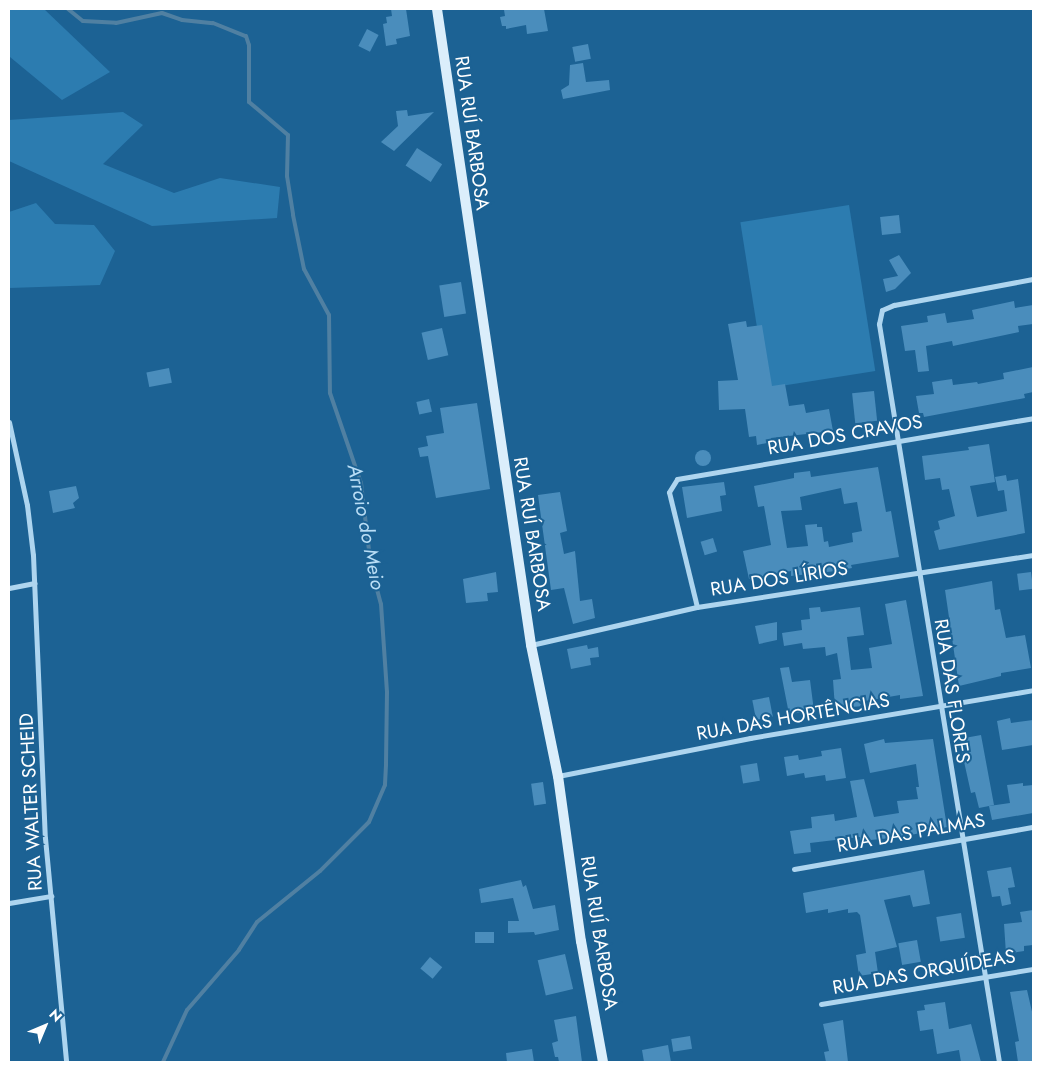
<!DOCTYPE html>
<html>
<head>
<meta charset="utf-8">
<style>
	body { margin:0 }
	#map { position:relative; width:1042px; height:1071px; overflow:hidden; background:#1c6294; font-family:Jost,sans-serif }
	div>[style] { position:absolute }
	.green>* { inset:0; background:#2c7cb0; transform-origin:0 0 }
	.stream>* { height:4px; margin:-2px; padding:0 2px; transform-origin:2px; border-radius:2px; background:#5080a2 }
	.building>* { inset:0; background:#4a8dbc; transform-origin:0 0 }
	.round { border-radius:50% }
	.minor>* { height:5px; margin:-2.5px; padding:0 2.5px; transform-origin:2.5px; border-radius:2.5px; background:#aed5ef }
	.secondary>* { height:10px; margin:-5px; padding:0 5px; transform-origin:5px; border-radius:5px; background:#dbeefb }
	span { translate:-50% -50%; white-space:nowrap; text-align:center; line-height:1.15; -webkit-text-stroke:4px #1c6294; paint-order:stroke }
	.street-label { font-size:19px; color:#fff }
	.water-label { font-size:20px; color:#badef6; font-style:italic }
	.frame { position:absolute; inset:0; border:10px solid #fff; pointer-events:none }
	.north { position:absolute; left:20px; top:1001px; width:50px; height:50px; -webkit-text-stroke:4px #1c6294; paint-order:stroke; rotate:45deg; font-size:14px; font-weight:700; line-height:20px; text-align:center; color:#fff }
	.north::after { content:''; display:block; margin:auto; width:18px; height:22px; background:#fff; clip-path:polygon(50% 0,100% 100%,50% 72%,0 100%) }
</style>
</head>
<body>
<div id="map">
	<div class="green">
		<i style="clip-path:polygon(9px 9px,44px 9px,110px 72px,62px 100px,10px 57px)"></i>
		<i style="clip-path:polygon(123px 112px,143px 125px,103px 164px,174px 193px,220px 178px,280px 187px,277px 218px,152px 226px,9px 161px,9px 120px)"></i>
		<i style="clip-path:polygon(36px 203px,55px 224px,94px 225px,115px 251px,100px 285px,9px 288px,9px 212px)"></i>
		<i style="left:849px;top:205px;width:168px;height:110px;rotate:81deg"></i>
	</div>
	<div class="stream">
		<i style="left:68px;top:9px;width:19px;rotate:39deg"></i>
		<i style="left:83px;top:21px;width:33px;rotate:3deg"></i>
		<i style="left:116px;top:23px;width:47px;rotate:-12.3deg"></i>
		<i style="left:162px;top:13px;width:21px;rotate:19deg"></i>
		<i style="left:182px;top:20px;width:31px;rotate:6deg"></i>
		<i style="left:213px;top:23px;width:35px;rotate:22deg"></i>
		<i style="left:246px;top:36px;width:9px;rotate:72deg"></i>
		<i style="left:249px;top:45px;width:57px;rotate:90deg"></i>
		<i style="left:249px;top:102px;width:51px;rotate:40.2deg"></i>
		<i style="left:288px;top:135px;width:41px;rotate:91.4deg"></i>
		<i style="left:287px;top:176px;width:39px;rotate:81deg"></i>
		<i style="left:293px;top:215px;width:55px;rotate:78.5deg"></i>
		<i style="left:304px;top:269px;width:52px;rotate:61.5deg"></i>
		<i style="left:329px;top:315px;width:78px;rotate:89.3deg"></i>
		<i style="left:330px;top:393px;width:95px;rotate:71deg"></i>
		<i style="left:361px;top:483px;width:85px;rotate:83.2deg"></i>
		<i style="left:371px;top:567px;width:38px;rotate:75deg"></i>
		<i style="left:381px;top:604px;width:88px;rotate:86.1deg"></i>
		<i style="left:387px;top:692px;width:73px;rotate:90.8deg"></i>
		<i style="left:386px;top:765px;width:20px;rotate:93deg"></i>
		<i style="left:385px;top:785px;width:40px;rotate:113.4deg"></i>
		<i style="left:369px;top:822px;width:69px;rotate:135deg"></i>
		<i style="left:320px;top:871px;width:81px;rotate:141deg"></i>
		<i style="left:257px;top:922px;width:33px;rotate:123deg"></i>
		<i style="left:239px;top:950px;width:79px;rotate:130.9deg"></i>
		<i style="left:187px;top:1010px;width:57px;rotate:114.8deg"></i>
	</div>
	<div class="building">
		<i style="clip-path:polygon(391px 9px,406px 9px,410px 36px,396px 39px,397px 44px,386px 46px,383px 24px,387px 23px,386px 17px,392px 16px)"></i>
		<i style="clip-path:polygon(544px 9px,548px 31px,527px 34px,526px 25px,506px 29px,506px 26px,502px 26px,500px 17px,505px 16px,504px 10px)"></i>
		<i style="left:367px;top:29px;width:13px;height:19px;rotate:27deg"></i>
		<i style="left:588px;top:44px;width:15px;height:16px;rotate:79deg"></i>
		<i style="clip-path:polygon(583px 63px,586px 82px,609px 80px,610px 90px,563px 99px,561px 90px,569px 85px,570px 65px)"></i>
		<i style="clip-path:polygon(407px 110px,408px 116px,434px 112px,394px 151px,381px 142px,398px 126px,396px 111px)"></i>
		<i style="left:417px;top:148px;width:30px;height:21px;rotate:33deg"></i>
		<i style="left:899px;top:215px;width:18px;height:19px;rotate:84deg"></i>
		<i style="clip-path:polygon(899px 255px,911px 273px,895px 289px,886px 292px,883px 279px,898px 276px,889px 260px)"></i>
		<i style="left:461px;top:282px;width:32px;height:22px;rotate:81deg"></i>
		<i style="clip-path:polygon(1014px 301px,1015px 308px,1033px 305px,1033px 324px,1018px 326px,1019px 332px,953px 346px,952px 341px,926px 346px,929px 371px,918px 372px,915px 350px,905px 351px,901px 326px,928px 322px,927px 316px,945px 313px,947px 323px,974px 319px,972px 310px)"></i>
		<i style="clip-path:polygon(746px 321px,747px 327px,762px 325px,772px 386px,785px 384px,789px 406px,804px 404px,806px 413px,829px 409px,833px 431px,771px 438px,772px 442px,757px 445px,756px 436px,749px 437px,745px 409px,719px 410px,718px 381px,738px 380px,728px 324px)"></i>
		<i style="left:442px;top:328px;width:28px;height:21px;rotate:77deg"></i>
		<i style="clip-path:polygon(1033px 367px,1033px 392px,1024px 394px,1025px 398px,924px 417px,923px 413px,919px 413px,916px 396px,934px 394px,932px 382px,952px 379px,953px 385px,977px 382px,978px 384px,1004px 379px,1003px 373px)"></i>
		<i style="left:169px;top:368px;width:15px;height:23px;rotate:79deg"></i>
		<i style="left:874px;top:391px;width:30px;height:22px;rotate:84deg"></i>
		<i style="left:429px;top:399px;width:13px;height:13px;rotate:77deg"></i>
		<i style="clip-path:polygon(477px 403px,490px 489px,436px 498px,428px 456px,420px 457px,418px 448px,428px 446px,426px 436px,444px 433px,440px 408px)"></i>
		<i style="clip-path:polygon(989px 444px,995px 482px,970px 486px,977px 517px,1007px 511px,1004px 490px,998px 491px,995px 477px,1006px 475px,1007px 481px,1018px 479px,1025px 533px,939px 550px,934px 531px,940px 529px,938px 521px,955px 516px,949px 489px,942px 490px,940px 478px,925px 480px,922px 456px,969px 450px,968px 447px)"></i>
		<i class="round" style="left:695px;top:450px;width:16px;height:16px"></i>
		<i style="clip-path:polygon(evenodd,878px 467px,886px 512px,891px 511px,899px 557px,851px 565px,852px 568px,836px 571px,791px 576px,791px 571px,749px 579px,743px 551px,771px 545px,764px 506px,758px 507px,754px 486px,794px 478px,794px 473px,810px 471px,811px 477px,878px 467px,841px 488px,844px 504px,857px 502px,862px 531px,852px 533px,853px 542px,829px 547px,828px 541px,824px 542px,822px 527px,817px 527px,817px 524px,805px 525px,808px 546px,787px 548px,781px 511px,802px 510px,800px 497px,841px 488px)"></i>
		<i style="clip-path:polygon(724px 482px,726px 495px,720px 496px,722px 511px,687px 518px,682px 487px)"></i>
		<i style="clip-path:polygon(76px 486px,79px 498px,73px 503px,75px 508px,53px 513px,49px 491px)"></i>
		<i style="clip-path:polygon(560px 492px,567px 531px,560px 533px,564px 554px,575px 551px,580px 601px,592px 599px,595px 618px,573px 624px,564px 588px,551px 590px,538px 495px)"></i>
		<i style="left:713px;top:538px;width:14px;height:13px;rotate:73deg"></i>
		<i style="clip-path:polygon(496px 572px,498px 592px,487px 593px,488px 601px,466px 603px,463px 579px)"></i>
		<i style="left:1031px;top:572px;width:17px;height:14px;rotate:83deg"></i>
		<i style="clip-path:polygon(992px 581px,995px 610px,1000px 609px,1006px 638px,1025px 635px,1031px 668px,1001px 673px,1001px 676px,959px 686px,945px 590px)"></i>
		<i style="clip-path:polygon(906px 600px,923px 696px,900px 699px,900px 695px,865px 701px,865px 706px,835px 708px,833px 680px,841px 679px,837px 653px,826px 656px,825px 647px,803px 649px,802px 643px,784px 646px,782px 633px,802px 630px,801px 620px,810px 619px,809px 608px,820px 607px,821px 612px,860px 607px,864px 635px,847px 637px,851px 670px,872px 668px,869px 648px,892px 644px,885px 604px)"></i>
		<i style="clip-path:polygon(777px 622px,777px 640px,759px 644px,755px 626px)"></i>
		<i style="clip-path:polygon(587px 645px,588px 649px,598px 647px,599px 657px,590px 658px,591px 665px,571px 669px,567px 649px)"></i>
		<i style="clip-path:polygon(789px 667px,792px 682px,810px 680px,814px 711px,789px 714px,780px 668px)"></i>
		<i style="left:769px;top:697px;width:20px;height:17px;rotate:79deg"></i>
		<i style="clip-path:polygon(1010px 718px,1011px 723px,1033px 720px,1033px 745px,1002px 750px,997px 721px)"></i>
		<i style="clip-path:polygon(981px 735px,994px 805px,979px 808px,975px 792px,971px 793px,959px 739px)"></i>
		<i style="clip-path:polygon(884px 739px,885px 743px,933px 739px,947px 827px,902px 837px,860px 841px,860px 837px,810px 843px,811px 852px,794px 854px,790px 831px,812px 828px,811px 817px,834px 814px,835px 821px,857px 817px,850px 781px,864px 779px,874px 817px,899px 813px,897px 801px,918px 799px,916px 787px,919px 787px,916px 764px,870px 773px,864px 744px)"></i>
		<i style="clip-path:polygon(841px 748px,846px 778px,826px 781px,825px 775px,805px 778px,804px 773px,787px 776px,784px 757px,798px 755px,799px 760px,822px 756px,821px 751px)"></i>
		<i style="left:757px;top:763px;width:18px;height:17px;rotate:81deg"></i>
		<i style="left:543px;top:782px;width:22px;height:12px;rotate:82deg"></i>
		<i style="clip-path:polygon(1023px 783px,1023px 786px,1033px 785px,1033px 813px,992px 820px,989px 806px,1010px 803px,1007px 785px)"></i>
		<i style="clip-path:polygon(1011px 867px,1015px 887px,1008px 888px,1011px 904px,1002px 906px,1000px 896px,992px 897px,987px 871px)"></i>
		<i style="clip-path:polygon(924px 870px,930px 904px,913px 907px,910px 895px,884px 900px,897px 947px,875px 952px,878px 973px,859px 976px,856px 955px,866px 953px,860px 915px,857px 912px,848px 913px,848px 909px,828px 913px,828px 909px,806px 913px,803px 893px)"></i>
		<i style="clip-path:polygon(521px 880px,523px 887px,526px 885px,533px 909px,555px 905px,559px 930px,535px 935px,534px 932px,508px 933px,508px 921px,519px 921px,513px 898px,481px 903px,479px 889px)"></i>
		<i style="clip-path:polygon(1033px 910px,1033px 945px,1024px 946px,1024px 951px,1006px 954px,1004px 924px,1022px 922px,1020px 912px)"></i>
		<i style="left:961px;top:913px;width:25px;height:25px;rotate:81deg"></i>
		<i style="left:494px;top:932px;width:11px;height:19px;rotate:90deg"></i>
		<i style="left:917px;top:940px;width:22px;height:19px;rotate:80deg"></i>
		<i style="left:565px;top:954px;width:36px;height:28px;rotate:77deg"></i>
		<i style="left:430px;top:957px;width:16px;height:15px;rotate:40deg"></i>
		<i style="clip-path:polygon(1027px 990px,1033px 1016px,1033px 1062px,1018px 1062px,1015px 1042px,1019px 1041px,1010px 992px)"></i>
		<i style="clip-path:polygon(945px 1002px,949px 1029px,971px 1024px,981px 1062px,961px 1062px,959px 1050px,937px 1054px,933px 1029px,920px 1031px,917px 1011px,925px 1010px,924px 1005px)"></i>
		<i style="clip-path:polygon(576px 1016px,582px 1062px,559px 1062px,558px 1057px,555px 1057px,552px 1043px,558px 1041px,554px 1020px)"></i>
		<i style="clip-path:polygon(843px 1020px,848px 1062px,826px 1062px,824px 1052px,829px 1051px,823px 1024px)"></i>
		<i style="left:690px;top:1036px;width:13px;height:19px;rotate:81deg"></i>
		<i style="clip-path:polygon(668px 1045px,671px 1062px,644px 1062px,642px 1050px)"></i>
		<i style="clip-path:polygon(532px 1049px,534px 1062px,507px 1062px,506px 1053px)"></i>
	</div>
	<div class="minor">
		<i style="left:9px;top:422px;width:85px;rotate:77.8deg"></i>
		<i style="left:27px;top:505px;width:50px;rotate:83.2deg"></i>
		<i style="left:33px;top:555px;width:283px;rotate:87.6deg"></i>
		<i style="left:45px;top:838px;width:225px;rotate:84.6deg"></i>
		<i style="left:9px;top:588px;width:26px;rotate:-11deg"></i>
		<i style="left:697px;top:607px;width:118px;rotate:-103.7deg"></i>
		<i style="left:669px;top:492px;width:15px;rotate:-58deg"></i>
		<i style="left:677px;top:479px;width:361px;rotate:-9.7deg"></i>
		<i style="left:531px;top:645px;width:170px;rotate:-12.9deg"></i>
		<i style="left:697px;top:607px;width:340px;rotate:-8.8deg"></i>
		<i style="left:558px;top:776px;width:196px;rotate:-11.2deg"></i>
		<i style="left:750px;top:738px;width:287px;rotate:-9.6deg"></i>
		<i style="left:794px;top:869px;width:243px;rotate:-10deg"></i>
		<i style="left:9px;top:903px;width:43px;rotate:-9.5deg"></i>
		<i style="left:821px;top:1004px;width:215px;rotate:-9.4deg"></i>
		<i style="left:999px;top:1062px;width:748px;rotate:-99.24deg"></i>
		<i style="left:879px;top:324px;width:14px;rotate:-78deg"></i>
		<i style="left:882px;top:310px;width:13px;rotate:-23deg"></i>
		<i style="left:894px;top:305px;width:141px;rotate:-10.6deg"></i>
	</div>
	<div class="secondary">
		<i style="left:437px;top:9px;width:643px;rotate:81.59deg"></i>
		<i style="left:531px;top:645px;width:134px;rotate:78.4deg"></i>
		<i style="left:558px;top:776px;width:167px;rotate:82.1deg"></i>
		<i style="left:581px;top:941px;width:123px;rotate:79.7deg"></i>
	</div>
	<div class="street-label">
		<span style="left:472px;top:133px;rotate:82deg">RUA RUÍ BARBOSA</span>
		<span style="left:845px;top:435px;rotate:-10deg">RUA DOS CRAVOS</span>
		<span style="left:532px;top:534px;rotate:81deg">RUA RUÍ BARBOSA</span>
		<span style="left:779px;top:579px;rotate:-9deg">RUA DOS LÍRIOS</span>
		<span style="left:952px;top:691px;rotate:81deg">RUA DAS FLORES</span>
		<span style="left:793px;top:717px;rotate:-10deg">RUA DAS HORTÊNCIAS</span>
		<span style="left:31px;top:802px;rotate:-93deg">RUA WALTER SCHEID</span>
		<span style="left:911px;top:833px;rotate:-10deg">RUA DAS PALMAS</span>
		<span style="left:599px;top:933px;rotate:81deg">RUA RUÍ BARBOSA</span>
		<span style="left:924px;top:972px;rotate:-10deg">RUA DAS ORQUÍDEAS</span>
	</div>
	<div class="water-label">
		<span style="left:366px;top:527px;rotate:79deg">Arroio do Meio</span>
	</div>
	<div class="frame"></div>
	<div class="north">N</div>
</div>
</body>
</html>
